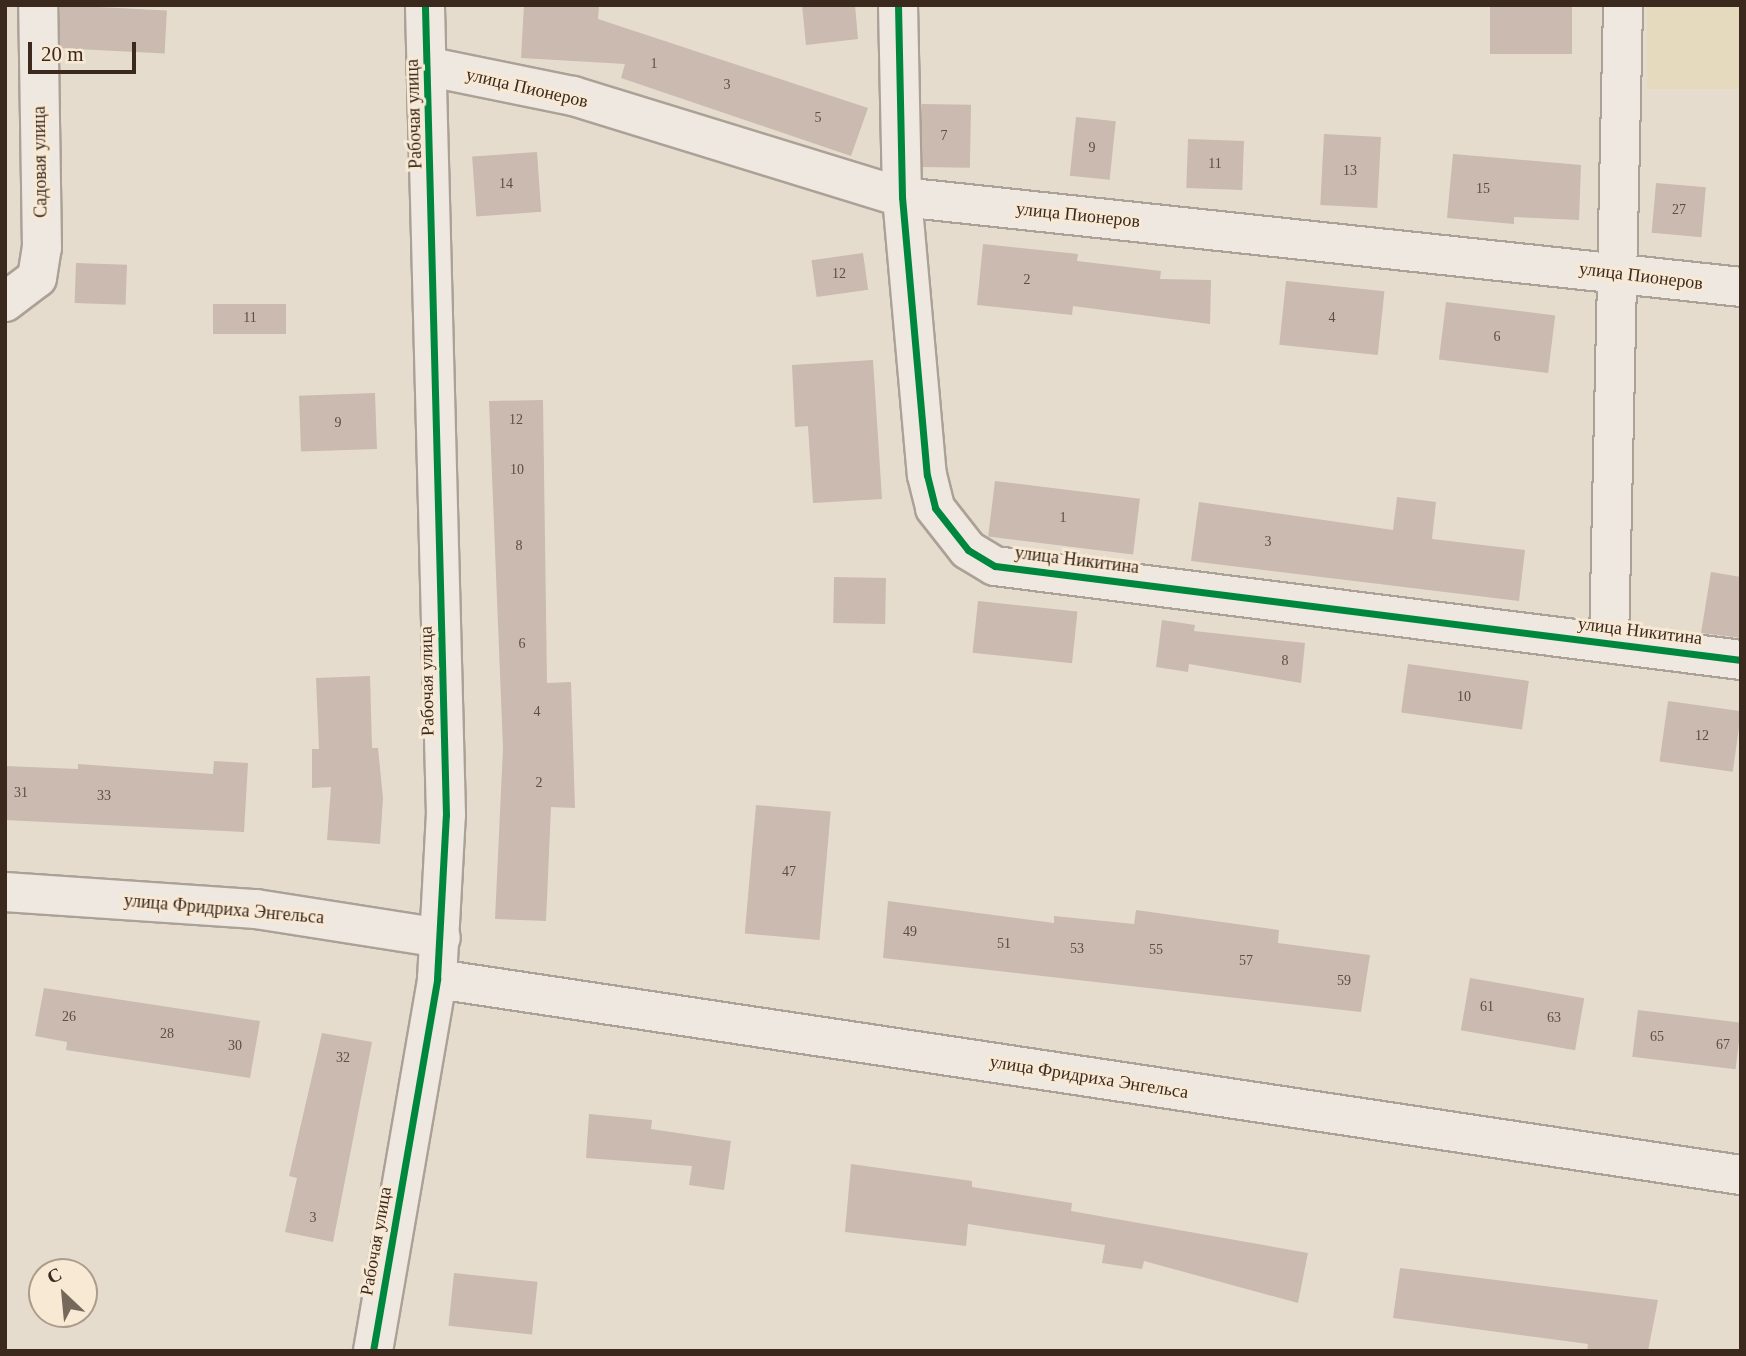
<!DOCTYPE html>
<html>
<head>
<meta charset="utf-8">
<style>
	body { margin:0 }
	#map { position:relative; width:1746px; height:1356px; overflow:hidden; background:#e6dcce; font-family:"Times New Roman",serif }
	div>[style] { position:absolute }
	.farmland>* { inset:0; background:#e6dabe; transform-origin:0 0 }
	.building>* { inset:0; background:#cabaaf; transform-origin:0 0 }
	.roads { filter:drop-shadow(2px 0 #aba197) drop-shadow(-2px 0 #aba197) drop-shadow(0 2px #aba197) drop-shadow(0 -2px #aba197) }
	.street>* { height:38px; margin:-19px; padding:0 19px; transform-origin:19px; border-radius:19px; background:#eee8e0 }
	.cycleway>* { height:7px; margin:-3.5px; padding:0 3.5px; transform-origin:3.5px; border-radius:3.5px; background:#00873e }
	span { translate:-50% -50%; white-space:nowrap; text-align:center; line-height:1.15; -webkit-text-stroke:6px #f7e9d4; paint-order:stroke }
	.number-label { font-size:14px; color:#5f4d42 }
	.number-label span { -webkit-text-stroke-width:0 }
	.street-label { font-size:18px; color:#3b291e }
	.frame { position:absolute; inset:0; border:7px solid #3b291e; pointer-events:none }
	.north { position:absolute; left:28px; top:1258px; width:70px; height:70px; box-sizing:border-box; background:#f7e9d4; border:2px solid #ac9c8b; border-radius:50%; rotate:334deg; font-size:19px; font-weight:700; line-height:28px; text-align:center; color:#3b291e }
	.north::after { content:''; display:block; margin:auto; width:24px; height:32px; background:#77685c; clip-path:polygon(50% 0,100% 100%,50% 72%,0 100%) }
	.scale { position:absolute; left:28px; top:42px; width:108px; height:32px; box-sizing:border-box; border:4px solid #3b291e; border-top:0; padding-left:9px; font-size:21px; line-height:24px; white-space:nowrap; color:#3b291e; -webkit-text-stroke:5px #f7e9d4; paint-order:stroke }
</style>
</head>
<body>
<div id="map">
	<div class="farmland">
		<i style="left:1647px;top:5px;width:94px;height:84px"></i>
	</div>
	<div class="building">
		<i style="left:60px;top:5px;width:107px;height:43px;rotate:3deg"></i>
		<i style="clip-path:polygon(524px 5px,599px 5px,598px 19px,868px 108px,851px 156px,621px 78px,625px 64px,521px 58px)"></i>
		<i style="clip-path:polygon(802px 5px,855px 5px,858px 39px,806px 45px)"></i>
		<i style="left:1490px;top:5px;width:82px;height:49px"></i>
		<i style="left:922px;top:104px;width:49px;height:63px;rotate:1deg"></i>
		<i style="left:1076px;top:117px;width:40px;height:59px;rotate:6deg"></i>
		<i style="left:1324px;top:134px;width:57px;height:71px;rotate:3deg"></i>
		<i style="left:1188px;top:139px;width:56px;height:49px;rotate:2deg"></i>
		<i style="left:537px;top:152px;width:60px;height:65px;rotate:86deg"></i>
		<i style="clip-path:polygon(1453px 154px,1581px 165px,1579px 220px,1514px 217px,1514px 224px,1447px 218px)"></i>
		<i style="left:1656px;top:183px;width:50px;height:50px;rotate:5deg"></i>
		<i style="clip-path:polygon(983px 244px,1078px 254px,1077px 261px,1161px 271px,1160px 279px,1211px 280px,1210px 324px,1073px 306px,1072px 315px,977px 305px)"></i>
		<i style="left:863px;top:253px;width:37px;height:52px;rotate:82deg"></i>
		<i style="left:76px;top:263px;width:51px;height:40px;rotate:2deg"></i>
		<i style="left:1286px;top:281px;width:99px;height:64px;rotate:6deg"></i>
		<i style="left:1446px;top:302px;width:110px;height:58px;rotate:7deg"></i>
		<i style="left:213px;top:304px;width:73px;height:30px"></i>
		<i style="clip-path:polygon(873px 360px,882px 499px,813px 503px,808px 426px,795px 427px,792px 365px)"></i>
		<i style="left:375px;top:393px;width:56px;height:76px;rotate:88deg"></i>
		<i style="clip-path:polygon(543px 400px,547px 683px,571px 682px,575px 808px,551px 807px,546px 921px,495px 919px,503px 748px,489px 401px)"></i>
		<i style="left:995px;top:481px;width:146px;height:56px;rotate:7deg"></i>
		<i style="clip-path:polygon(1397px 497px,1436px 502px,1432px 539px,1525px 550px,1519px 601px,1191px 561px,1199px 502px,1393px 530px)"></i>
		<i style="clip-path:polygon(1711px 572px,1741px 577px,1741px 638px,1701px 633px)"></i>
		<i style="left:834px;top:577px;width:52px;height:46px;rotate:1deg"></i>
		<i style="left:978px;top:601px;width:100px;height:52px;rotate:6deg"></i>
		<i style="clip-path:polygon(1162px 620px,1195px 625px,1194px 631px,1305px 643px,1301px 683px,1189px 664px,1188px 672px,1156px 667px)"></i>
		<i style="left:1408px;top:664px;width:122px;height:49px;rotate:8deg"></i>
		<i style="clip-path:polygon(370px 676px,372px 748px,378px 748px,383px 798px,380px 844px,327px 840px,331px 787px,312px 788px,312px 749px,319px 749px,316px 678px)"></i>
		<i style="left:1668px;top:701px;width:74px;height:61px;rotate:8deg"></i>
		<i style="clip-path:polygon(214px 761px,248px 763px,244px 832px,5px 820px,5px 766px,78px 769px,78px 764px,213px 774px)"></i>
		<i style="left:756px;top:805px;width:75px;height:129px;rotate:5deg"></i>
		<i style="clip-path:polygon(888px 901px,1054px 923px,1054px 916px,1134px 924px,1136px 910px,1279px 930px,1278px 943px,1370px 955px,1361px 1012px,883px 958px)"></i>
		<i style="left:1470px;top:978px;width:116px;height:53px;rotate:10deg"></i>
		<i style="clip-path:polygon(44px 988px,260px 1021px,250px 1078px,66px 1050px,67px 1042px,35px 1036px)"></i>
		<i style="left:1638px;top:1010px;width:104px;height:47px;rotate:7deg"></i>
		<i style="clip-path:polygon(322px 1033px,372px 1042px,333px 1242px,285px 1232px,297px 1178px,289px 1176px)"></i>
		<i style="clip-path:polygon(589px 1114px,652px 1120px,651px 1129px,731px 1141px,724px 1190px,689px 1185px,692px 1166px,586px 1158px)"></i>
		<i style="clip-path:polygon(851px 1164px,972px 1181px,972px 1187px,1072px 1203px,1071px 1211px,1308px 1253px,1298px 1303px,1144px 1261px,1142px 1269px,1102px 1263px,1105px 1245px,968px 1224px,966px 1246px,845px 1232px)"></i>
		<i style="clip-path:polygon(1400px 1268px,1658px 1300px,1648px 1351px,1587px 1351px,1588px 1344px,1393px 1318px)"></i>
		<i style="left:454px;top:1273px;width:84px;height:53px;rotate:6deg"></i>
	</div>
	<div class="roads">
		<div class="street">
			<i style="left:898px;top:5px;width:192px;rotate:88.8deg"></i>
			<i style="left:902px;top:197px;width:279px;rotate:84.9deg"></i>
			<i style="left:927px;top:475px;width:34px;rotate:76deg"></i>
			<i style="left:935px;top:508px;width:53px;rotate:51.8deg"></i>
			<i style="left:968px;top:550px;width:31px;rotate:31deg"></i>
			<i style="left:995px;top:566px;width:752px;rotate:7.18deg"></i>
			<i style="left:430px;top:67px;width:146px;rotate:11.5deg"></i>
			<i style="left:573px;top:96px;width:344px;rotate:17.1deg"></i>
			<i style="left:902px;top:197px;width:844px;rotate:6.12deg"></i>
			<i style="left:5px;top:302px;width:40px;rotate:-37deg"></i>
			<i style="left:37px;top:278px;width:30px;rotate:-81deg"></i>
			<i style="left:42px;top:248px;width:243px;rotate:-90.9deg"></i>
			<i style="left:1609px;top:643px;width:638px;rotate:-88.74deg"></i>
			<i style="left:5px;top:892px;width:252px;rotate:3.9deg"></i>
			<i style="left:256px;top:909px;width:187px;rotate:8.9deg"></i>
			<i style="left:437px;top:979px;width:1319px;rotate:8.55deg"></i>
			<i style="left:373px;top:1351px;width:377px;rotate:-80.2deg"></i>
			<i style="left:437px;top:979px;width:164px;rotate:-86.9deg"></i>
			<i style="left:446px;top:815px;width:810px;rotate:-91.49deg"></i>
		</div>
	</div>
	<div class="cycleway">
		<i style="left:898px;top:5px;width:192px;rotate:88.8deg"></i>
		<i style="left:902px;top:197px;width:279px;rotate:84.9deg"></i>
		<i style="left:927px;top:475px;width:34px;rotate:76deg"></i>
		<i style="left:935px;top:508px;width:53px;rotate:51.8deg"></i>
		<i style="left:968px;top:550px;width:31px;rotate:31deg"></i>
		<i style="left:995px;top:566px;width:752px;rotate:7.18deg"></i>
		<i style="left:373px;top:1351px;width:377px;rotate:-80.2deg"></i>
		<i style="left:437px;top:979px;width:164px;rotate:-86.9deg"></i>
		<i style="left:446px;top:815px;width:810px;rotate:-91.49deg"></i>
	</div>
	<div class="number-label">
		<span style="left:654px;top:64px">1</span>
		<span style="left:727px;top:85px">3</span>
		<span style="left:818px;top:118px">5</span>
		<span style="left:944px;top:136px">7</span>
		<span style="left:1092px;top:148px">9</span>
		<span style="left:1215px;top:164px">11</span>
		<span style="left:1350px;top:171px">13</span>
		<span style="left:506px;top:184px">14</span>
		<span style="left:1483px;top:189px">15</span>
		<span style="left:1679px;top:210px">27</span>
		<span style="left:839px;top:274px">12</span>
		<span style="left:1027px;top:280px">2</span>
		<span style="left:250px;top:318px">11</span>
		<span style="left:1332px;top:318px">4</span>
		<span style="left:1497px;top:337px">6</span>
		<span style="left:516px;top:420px">12</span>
		<span style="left:338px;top:423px">9</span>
		<span style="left:517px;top:470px">10</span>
		<span style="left:1063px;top:518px">1</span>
		<span style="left:1268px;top:542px">3</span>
		<span style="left:519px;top:546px">8</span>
		<span style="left:522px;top:644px">6</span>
		<span style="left:1285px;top:661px">8</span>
		<span style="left:1464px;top:697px">10</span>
		<span style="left:537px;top:712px">4</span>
		<span style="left:1702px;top:736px">12</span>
		<span style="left:539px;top:783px">2</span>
		<span style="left:21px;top:793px">31</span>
		<span style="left:104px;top:796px">33</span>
		<span style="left:789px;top:872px">47</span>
		<span style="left:910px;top:932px">49</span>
		<span style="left:1004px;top:944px">51</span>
		<span style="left:1077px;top:949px">53</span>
		<span style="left:1156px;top:950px">55</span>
		<span style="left:1246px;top:961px">57</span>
		<span style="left:1344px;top:981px">59</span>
		<span style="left:1487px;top:1007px">61</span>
		<span style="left:69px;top:1017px">26</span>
		<span style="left:1554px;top:1018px">63</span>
		<span style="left:167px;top:1034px">28</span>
		<span style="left:1657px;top:1037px">65</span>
		<span style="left:1723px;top:1045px">67</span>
		<span style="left:235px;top:1046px">30</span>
		<span style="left:343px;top:1058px">32</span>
		<span style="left:313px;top:1218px">3</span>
	</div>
	<div class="street-label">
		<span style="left:527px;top:88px;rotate:13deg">улица Пионеров</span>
		<span style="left:414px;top:114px;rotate:-92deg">Рабочая улица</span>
		<span style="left:40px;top:162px;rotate:-91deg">Садовая улица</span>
		<span style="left:1078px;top:215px;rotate:6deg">улица Пионеров</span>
		<span style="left:1641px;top:276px;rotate:7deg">улица Пионеров</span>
		<span style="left:1077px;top:560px;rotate:7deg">улица Никитина</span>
		<span style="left:1640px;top:631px;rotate:7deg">улица Никитина</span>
		<span style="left:427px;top:681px;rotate:-91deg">Рабочая улица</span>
		<span style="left:224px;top:909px;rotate:5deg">улица Фридриха Энгельса</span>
		<span style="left:1089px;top:1077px;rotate:9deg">улица Фридриха Энгельса</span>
		<span style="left:376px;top:1241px;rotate:-80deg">Рабочая улица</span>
	</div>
	<div class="frame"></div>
	<div class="north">С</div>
	<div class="scale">20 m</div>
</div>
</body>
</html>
